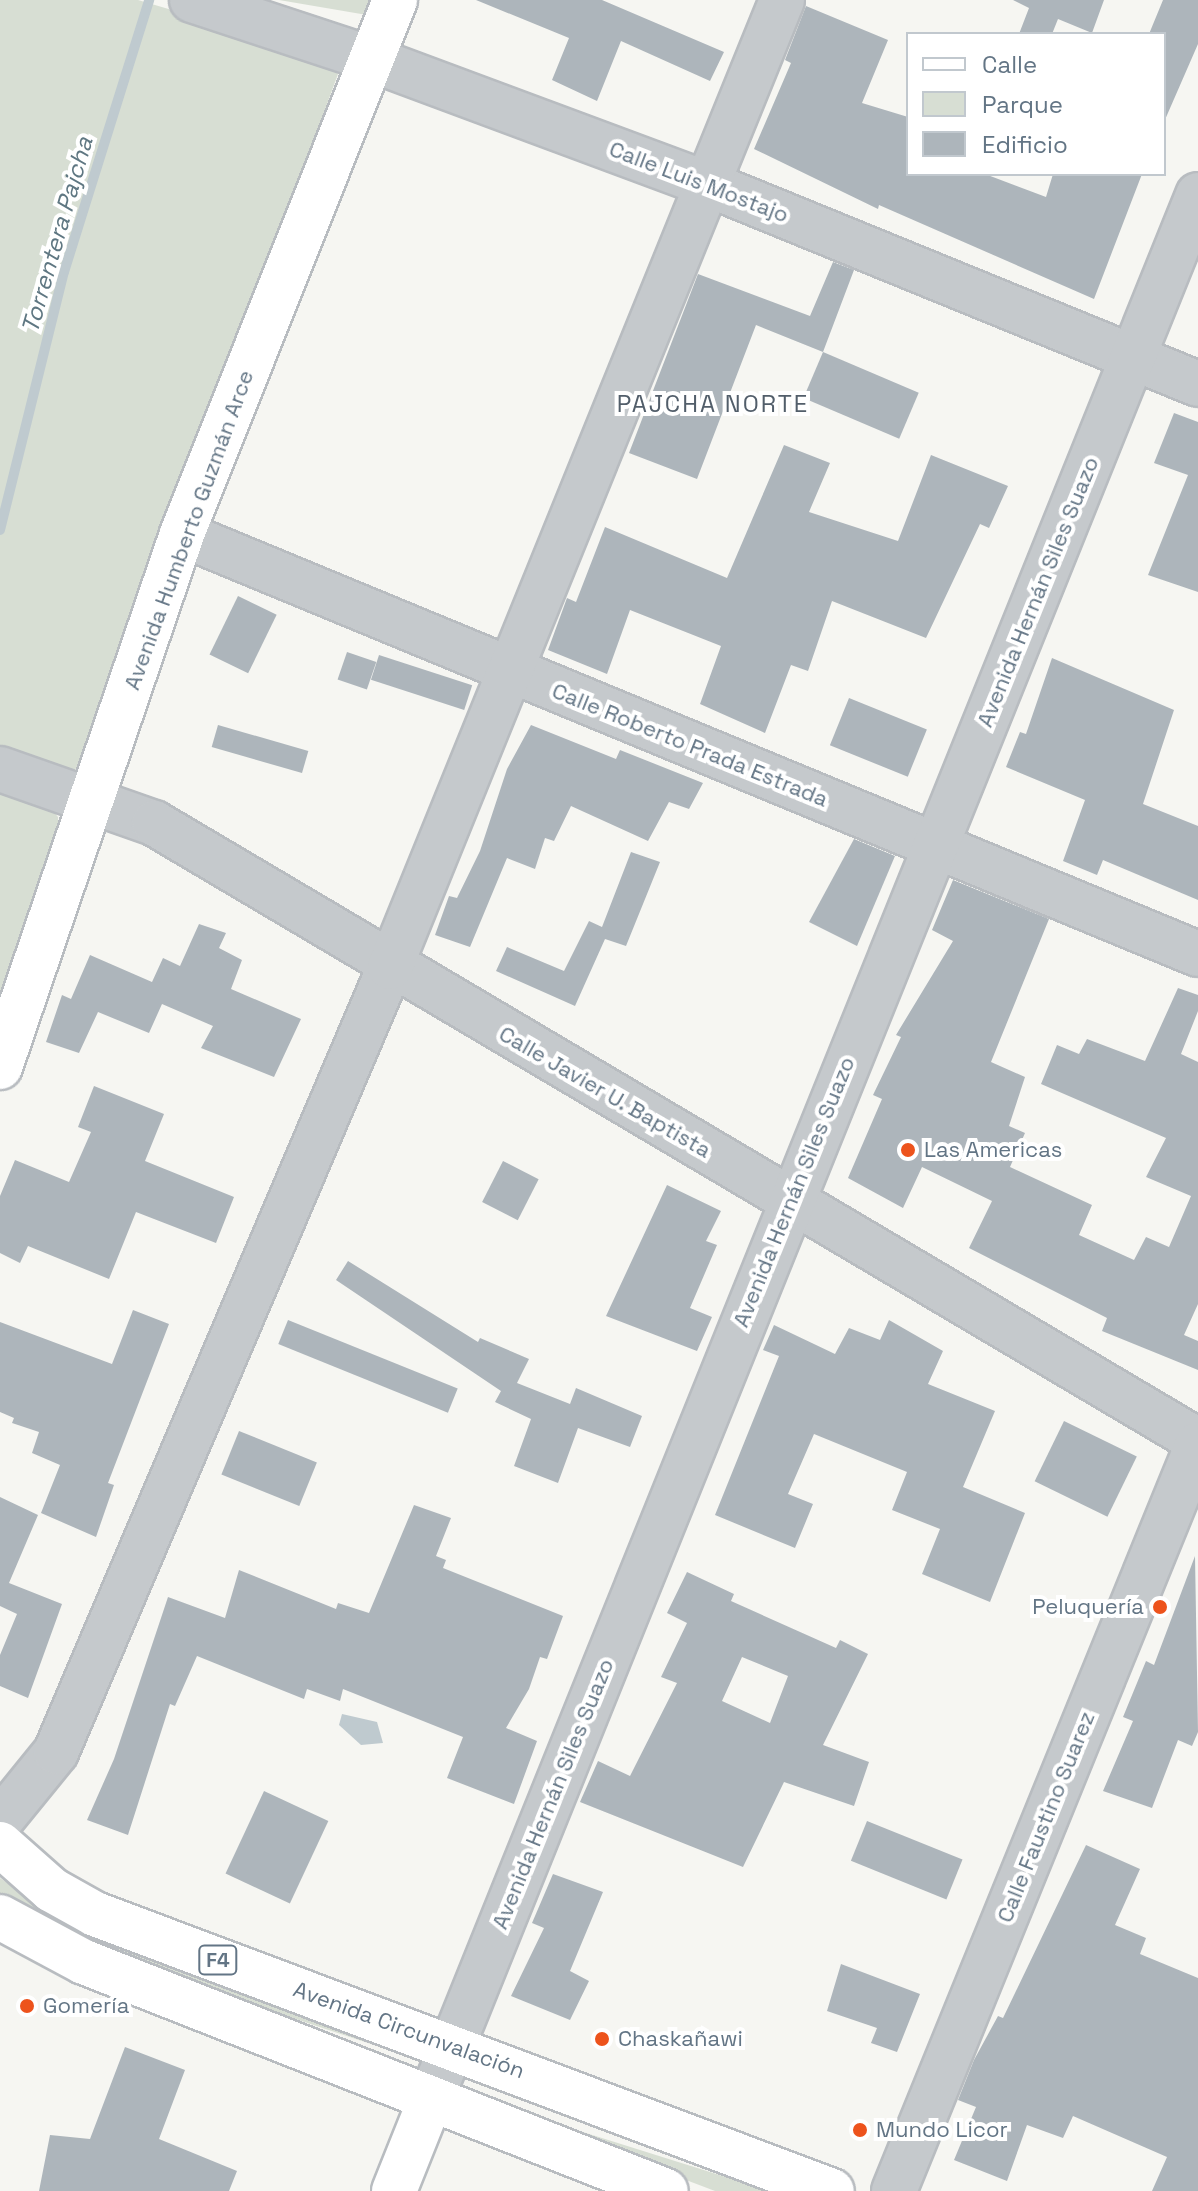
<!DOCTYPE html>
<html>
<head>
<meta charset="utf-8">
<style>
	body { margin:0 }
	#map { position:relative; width:1198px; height:2191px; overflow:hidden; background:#f6f6f2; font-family:"Space Grotesk",sans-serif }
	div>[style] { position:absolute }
	.green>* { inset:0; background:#d7ded3 }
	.water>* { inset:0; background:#bfcacf }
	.stream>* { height:10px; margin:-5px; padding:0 5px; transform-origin:5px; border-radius:5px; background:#bfcacf }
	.building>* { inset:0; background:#adb5bb; transform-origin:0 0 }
	.roads { filter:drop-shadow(2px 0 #b8bcc0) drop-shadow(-2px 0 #b8bcc0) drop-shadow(0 2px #b8bcc0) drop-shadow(0 -2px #b8bcc0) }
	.minor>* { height:44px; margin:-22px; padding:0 22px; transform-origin:22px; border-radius:22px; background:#c5c9cc }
	.major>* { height:44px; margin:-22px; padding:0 22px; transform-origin:22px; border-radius:22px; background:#fff }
	.highway>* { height:44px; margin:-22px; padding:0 22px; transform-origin:22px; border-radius:22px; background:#fff }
	.dots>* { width:22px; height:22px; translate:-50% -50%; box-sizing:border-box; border:4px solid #fff; border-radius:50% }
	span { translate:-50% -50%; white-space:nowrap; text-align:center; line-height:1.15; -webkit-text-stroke:8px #fff; paint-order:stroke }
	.shield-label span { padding:2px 6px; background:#fff; border:2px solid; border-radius:6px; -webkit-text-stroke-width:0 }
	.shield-label { font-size:20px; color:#637585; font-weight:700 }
	.street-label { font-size:22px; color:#637585 }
	.poi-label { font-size:22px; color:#637585 }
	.left { translate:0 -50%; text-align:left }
	.right { translate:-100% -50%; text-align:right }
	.water-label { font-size:24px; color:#5f7782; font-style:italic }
	.neighbourhood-label { font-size:24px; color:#525e6a; letter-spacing:2px }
	.legend { position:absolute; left:906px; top:32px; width:260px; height:144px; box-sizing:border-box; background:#fff; border:2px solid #c1c8ce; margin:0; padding:10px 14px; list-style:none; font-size:24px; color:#637585 }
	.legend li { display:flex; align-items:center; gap:16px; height:40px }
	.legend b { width:40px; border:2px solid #c1c8ce }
</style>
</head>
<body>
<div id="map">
	<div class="green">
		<i style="clip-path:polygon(0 0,138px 0,315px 52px,333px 64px,338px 74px,91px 751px,71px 774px,0 752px)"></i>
		<i style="clip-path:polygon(279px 0,375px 0,367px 15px)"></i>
		<i style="clip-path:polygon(0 785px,46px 802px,58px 817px,58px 830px,0 999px)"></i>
		<i style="clip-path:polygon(0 1878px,64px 1923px,403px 2049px,389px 2050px,118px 1960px,0 1898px)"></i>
		<i style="clip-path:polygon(506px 2103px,551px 2122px,770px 2191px,715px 2191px,488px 2105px)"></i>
	</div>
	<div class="water">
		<i style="clip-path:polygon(342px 1714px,377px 1722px,383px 1743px,361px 1745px,339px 1725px)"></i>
	</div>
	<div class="stream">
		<i style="left:0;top:530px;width:266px;rotate:-76.1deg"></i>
		<i style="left:64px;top:272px;width:285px;rotate:-72.6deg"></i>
	</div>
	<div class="building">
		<i style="clip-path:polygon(476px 0,602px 0,724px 52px,710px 81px,621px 41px,597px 101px,552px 80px,569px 38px)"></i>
		<i style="clip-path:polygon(1013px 0,1104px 0,1092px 33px,1058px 19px,1052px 34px,1019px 34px,1029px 8px)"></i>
		<i style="clip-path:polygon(1163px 0,1198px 0,1198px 44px,1164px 122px,1164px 34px,1149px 34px)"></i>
		<i style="clip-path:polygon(806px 6px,888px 40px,862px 103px,908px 117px,908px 174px,985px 174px,1046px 197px,1053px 174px,1142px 174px,1094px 299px,879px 205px,878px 209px,754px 149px,791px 63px,785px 60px)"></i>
		<i style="clip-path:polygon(833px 262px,854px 270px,823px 352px,756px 325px,697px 479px,629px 453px,698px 274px,810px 316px)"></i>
		<i style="left:823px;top:352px;width:104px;height:50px;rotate:23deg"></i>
		<i style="clip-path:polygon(1174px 413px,1198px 422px,1198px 592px,1148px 575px,1188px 475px,1154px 463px)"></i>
		<i style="clip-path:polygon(784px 445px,830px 463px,809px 512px,898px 541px,931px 455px,1008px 486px,989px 528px,980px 524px,926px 638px,832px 601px,808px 671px,791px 665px,765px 733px,700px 704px,721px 646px,630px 610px,607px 674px,548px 650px,567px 598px,576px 602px,605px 527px,727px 578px)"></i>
		<i style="left:238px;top:596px;width:43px;height:65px;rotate:26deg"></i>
		<i style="left:347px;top:652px;width:31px;height:29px;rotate:19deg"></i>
		<i style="left:379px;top:655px;width:98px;height:26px;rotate:18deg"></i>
		<i style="clip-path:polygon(1052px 658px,1174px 710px,1143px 804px,1198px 826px,1198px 900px,1103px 860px,1097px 875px,1063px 861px,1085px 800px,1006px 767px,1020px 732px,1026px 734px)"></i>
		<i style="left:849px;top:698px;width:84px;height:51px;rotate:22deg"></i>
		<i style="left:218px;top:725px;width:94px;height:23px;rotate:16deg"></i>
		<i style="clip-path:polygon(531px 725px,616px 759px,620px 750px,703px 783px,689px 809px,669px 802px,648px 841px,571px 806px,554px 841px,545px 838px,535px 869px,507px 858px,470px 947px,435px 935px,449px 896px,457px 898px,480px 851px,507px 769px)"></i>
		<i style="clip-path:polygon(854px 839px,895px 856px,857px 946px,809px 922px)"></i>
		<i style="clip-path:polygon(631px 852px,660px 862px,626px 946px,605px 939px,575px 1006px,496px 971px,507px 947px,564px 971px,589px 921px,602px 927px)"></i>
		<i style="clip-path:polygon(953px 880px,1049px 919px,991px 1062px,1025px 1077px,1009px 1126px,1025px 1133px,1010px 1167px,1092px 1205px,1079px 1235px,1134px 1260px,1146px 1237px,1169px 1247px,1191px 1196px,1146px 1177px,1166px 1138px,1041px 1084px,1057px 1045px,1079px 1054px,1087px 1039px,1145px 1061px,1178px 988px,1198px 995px,1198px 1011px,1181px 1054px,1198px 1062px,1198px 1304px,1184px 1335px,1198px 1341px,1198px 1370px,1102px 1331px,1107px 1318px,969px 1248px,992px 1201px,922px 1167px,903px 1208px,848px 1178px,882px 1099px,873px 1095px,901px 1037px,896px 1035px,953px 941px,932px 930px)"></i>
		<i style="clip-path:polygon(199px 924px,226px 933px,219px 948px,242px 960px,231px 989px,301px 1019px,274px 1077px,201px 1048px,213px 1026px,162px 1004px,149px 1033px,98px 1012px,79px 1053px,46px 1042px,62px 995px,71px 999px,90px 955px,152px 982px,163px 958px,180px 966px)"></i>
		<i style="clip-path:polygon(94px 1086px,164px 1114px,145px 1161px,234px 1197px,216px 1243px,136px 1212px,109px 1279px,28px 1246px,20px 1263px,0 1253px,0 1196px,15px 1160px,69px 1182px,91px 1132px,78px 1127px)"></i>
		<i style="left:503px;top:1161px;width:40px;height:46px;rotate:27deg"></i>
		<i style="clip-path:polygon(667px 1185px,721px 1211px,706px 1241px,717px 1245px,690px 1308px,712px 1317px,697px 1351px,606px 1316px)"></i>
		<i style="clip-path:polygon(348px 1261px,478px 1342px,480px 1338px,529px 1359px,517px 1383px,570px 1404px,576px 1388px,642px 1416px,630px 1447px,578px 1428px,558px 1483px,514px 1466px,531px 1419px,495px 1402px,501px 1391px,336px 1280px)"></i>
		<i style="clip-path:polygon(133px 1310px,169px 1324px,108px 1483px,114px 1485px,96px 1537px,41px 1513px,60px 1465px,32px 1453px,39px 1432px,12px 1423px,14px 1418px,0 1412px,0 1322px,112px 1364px)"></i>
		<i style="left:288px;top:1320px;width:183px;height:26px;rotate:22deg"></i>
		<i style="clip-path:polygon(889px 1320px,943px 1351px,928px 1384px,995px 1411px,963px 1487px,1025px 1513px,990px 1602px,922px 1574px,940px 1529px,892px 1510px,907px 1472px,814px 1434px,788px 1494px,813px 1504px,795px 1548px,715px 1515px,779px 1356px,763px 1350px,774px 1325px,835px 1354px,849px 1328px,880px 1340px)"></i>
		<i style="left:1064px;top:1421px;width:81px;height:67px;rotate:26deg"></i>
		<i style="left:239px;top:1431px;width:84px;height:47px;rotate:22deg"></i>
		<i style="clip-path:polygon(0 1497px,38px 1515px,9px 1583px,62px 1604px,28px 1698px,0 1686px,0 1655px,17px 1614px,0 1606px)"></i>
		<i style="clip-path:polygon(414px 1505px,451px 1518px,436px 1556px,446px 1560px,443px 1568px,563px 1616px,547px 1659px,540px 1657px,529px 1689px,506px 1728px,537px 1741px,514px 1804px,447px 1778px,463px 1737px,343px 1689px,340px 1701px,307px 1689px,304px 1699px,197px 1656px,175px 1706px,170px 1704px,128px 1835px,87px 1820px,114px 1759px,168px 1597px,225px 1618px,239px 1570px,336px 1609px,338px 1603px,369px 1613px)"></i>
		<i style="clip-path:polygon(1195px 1556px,1198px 1732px,1192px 1746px,1178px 1740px,1152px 1808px,1103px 1791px,1133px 1721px,1123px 1717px,1146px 1661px,1154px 1665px)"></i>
		<i style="clip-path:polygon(evenodd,687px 1572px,734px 1594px,731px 1601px,836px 1648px,840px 1640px,868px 1654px,823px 1745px,869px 1762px,854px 1806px,784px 1782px,743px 1867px,580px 1802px,598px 1761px,630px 1776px,677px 1683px,661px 1677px,687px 1623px,667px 1613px,687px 1572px,742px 1657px,788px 1676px,770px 1723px,722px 1701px,742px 1657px)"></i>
		<i style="left:264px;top:1791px;width:71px;height:91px;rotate:25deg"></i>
		<i style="left:867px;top:1821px;width:103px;height:43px;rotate:22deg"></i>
		<i style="clip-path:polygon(1086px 1845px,1140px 1869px,1115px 1925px,1146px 1938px,1140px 1954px,1198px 1978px,1198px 2191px,1152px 2191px,1167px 2157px,1073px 2116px,1063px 2138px,1027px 2125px,1007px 2181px,954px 2160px,976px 2107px,958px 2100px,974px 2060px,998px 2016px,1003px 2018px)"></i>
		<i style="clip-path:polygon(553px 1874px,603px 1892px,570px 1971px,589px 1981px,570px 2020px,511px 1996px,544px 1928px,532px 1923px)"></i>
		<i style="clip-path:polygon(841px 1964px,920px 1994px,897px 2052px,871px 2043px,877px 2028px,827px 2011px)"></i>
		<i style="clip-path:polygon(125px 2047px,185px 2070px,159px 2139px,237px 2171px,229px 2191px,39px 2191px,50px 2135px,90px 2139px)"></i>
	</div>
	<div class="roads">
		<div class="minor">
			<i style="left:192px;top:0;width:188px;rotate:18.2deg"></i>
			<i style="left:371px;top:59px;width:359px;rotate:20.4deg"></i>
			<i style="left:708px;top:184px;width:529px;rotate:22.2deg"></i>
			<i style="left:182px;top:534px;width:1099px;rotate:22.46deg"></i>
			<i style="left:0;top:769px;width:163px;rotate:19.3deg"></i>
			<i style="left:154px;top:823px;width:1213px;rotate:30.62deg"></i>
			<i style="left:0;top:1821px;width:89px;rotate:-50.9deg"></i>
			<i style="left:56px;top:1752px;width:853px;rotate:-66.95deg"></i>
			<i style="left:390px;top:967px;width:1043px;rotate:-67.93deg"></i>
			<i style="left:430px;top:2101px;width:2055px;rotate:-68.05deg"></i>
			<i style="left:894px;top:2191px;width:806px;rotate:-67.86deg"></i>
		</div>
		<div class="major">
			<i style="left:0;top:1067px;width:563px;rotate:-71.15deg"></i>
			<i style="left:182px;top:534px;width:575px;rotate:-68.25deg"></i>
			<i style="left:394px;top:2191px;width:97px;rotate:-68.2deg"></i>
		</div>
		<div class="highway">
			<i style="left:0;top:1844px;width:69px;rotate:41.5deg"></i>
			<i style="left:52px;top:1890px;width:49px;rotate:29.2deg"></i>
			<i style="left:95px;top:1914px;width:787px;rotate:20.6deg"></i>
			<i style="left:0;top:1917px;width:95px;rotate:28.2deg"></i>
			<i style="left:84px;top:1962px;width:625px;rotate:21.48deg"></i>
		</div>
	</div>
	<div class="dots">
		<i style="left:908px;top:1150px;background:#ed531c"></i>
		<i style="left:1160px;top:1607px;background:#ed531c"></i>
		<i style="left:27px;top:2006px;background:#ed531c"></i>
		<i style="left:602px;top:2039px;background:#ed531c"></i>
		<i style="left:860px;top:2130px;background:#ed531c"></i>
	</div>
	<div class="shield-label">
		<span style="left:218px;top:1960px">F4</span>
	</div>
	<div class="street-label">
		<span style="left:699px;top:182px;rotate:21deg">Calle Luis Mostajo</span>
		<span style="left:189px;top:530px;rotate:-70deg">Avenida Humberto Guzmán Arce</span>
		<span style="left:1038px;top:592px;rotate:-68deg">Avenida Hernán Siles Suazo</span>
		<span style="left:690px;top:745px;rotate:22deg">Calle Roberto Prada Estrada</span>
		<span style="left:605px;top:1092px;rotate:30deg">Calle Javier U. Baptista</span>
		<span style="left:794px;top:1192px;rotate:-68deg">Avenida Hernán Siles Suazo</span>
		<span style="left:553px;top:1794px;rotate:-68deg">Avenida Hernán Siles Suazo</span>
		<span style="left:1046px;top:1817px;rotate:-68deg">Calle Faustino Suarez</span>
		<span style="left:409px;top:2030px;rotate:20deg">Avenida Circunvalación</span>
	</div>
	<div class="poi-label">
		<span class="left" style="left:924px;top:1150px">Las Americas</span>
		<span class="right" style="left:1144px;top:1607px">Peluquería</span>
		<span class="left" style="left:43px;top:2006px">Gomería</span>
		<span class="left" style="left:618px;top:2039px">Chaskañawi</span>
		<span class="left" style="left:876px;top:2130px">Mundo Licor</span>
	</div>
	<div class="water-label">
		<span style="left:57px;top:235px;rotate:-74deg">Torrentera Pajcha</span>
	</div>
	<div class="neighbourhood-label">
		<span style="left:713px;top:404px">PAJCHA NORTE</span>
	</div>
	<ul class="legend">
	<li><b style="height:10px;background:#fff"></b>Calle</li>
	<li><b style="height:22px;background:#d7ded3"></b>Parque</li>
	<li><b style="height:22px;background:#adb5bb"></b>Edificio</li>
	</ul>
</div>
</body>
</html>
